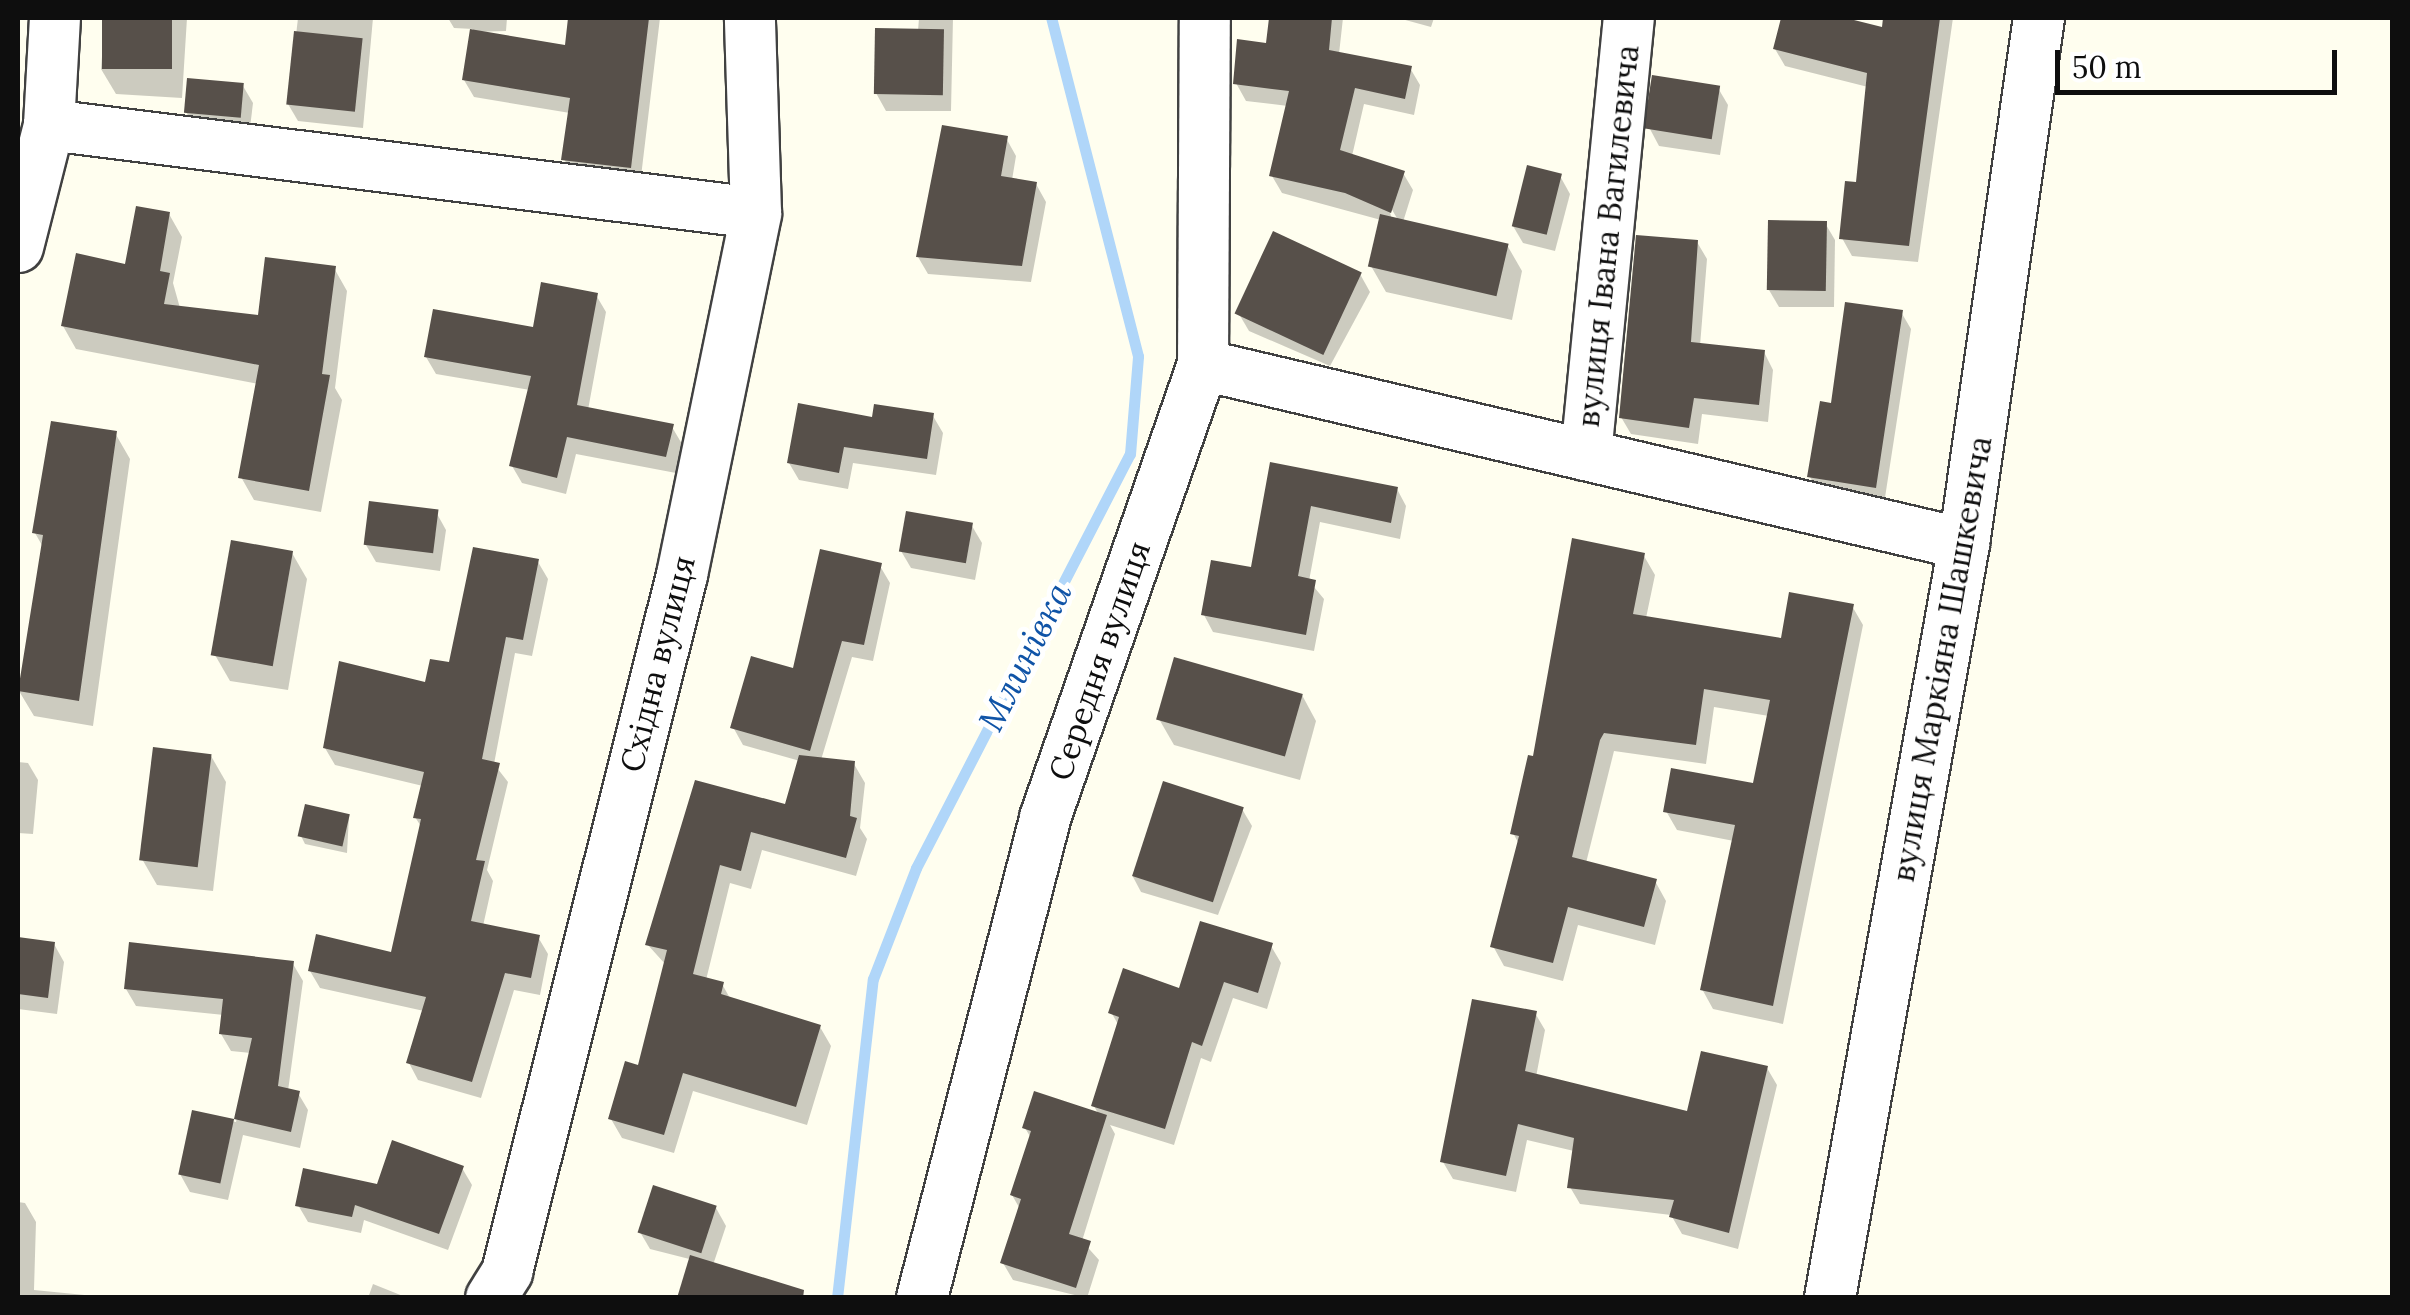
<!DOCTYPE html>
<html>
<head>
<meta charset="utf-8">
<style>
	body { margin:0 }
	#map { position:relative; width:2410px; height:1315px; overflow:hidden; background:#fffeef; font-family:Lora,serif }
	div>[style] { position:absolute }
	.shadow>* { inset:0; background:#0003 }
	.stream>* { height:11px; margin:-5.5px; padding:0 5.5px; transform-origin:5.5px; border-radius:5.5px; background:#b0d6f9 }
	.building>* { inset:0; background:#57504a; transform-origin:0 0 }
	.roads { filter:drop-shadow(2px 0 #414141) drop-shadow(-2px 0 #414141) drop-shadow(0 2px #414141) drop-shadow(0 -2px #414141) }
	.minor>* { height:50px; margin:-25px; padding:0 25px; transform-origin:25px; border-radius:25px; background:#fff }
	span { translate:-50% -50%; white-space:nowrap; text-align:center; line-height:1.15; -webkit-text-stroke:10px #fff; paint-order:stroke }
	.street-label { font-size:32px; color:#0e0e0e }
	.water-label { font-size:35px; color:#1054a7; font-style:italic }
	.frame { position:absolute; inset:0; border:20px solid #0e0e0e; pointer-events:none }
	.scale { position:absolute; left:2055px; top:50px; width:282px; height:45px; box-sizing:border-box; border:5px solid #0e0e0e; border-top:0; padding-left:12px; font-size:30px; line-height:35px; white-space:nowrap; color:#0e0e0e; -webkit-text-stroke:8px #fff; paint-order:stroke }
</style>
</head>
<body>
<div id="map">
	<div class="shadow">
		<i style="clip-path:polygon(105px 18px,187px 18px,182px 98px,116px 94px,101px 69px)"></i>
		<i style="clip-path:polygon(298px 18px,373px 18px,363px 128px,298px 121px,288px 104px)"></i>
		<i style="clip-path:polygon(448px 18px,507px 18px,506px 31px,473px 32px,567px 48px,571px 18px,660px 18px,640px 185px,574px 176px,564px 159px,570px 113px,474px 97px,464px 80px,473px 29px,454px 28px)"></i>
		<i style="clip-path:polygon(919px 18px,953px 18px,951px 111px,886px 111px,876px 93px,918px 31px)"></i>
		<i style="clip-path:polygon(evenodd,1271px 18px,1343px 18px,1339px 54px,1410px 68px,1420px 85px,1414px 115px,1364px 104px,1352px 156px,1403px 173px,1413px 190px,1403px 222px,1507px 245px,1522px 271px,1512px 320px,1386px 292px,1371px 266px,1381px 220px,1282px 193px,1272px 176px,1288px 106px,1246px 101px,1236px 83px,1268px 46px,1271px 18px,1387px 201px,1398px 220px,1392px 220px,1387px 201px)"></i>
		<i style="clip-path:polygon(1398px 18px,1434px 18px,1431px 27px)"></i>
		<i style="clip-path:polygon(1783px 18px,1836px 18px,1885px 30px,1885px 18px,1953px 18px,1918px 262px,1852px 256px,1842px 238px,1858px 185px,1868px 87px,1785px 66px,1775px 49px)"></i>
		<i style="clip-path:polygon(243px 86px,253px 103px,249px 136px,196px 129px,186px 112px)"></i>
		<i style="clip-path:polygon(1718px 88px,1728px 105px,1720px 155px,1659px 146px,1650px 129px)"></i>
		<i style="clip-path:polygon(1006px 138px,1016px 156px,1012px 180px,1036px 184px,1046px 202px,1031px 282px,928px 274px,918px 257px)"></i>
		<i style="clip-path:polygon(1560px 176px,1570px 194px,1555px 251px,1523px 243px,1513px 226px)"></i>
		<i style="clip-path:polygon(169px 214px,182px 237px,173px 283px,180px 308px,260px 318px,334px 268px,347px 291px,335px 388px,342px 400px,321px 512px,254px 500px,241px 477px,259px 384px,76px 349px,63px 326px,127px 267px)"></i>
		<i style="clip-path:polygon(1825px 223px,1835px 240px,1834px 307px,1779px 307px,1769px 290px)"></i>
		<i style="clip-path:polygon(1697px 242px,1707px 259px,1700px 346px,1764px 352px,1773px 370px,1768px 422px,1702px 414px,1698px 444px,1631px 434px,1621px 417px)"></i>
		<i style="clip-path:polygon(1360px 274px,1370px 292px,1330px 366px,1249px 331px,1239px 314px)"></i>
		<i style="clip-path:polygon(596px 295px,606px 312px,588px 410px,672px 427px,682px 444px,676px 473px,576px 454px,566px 494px,522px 483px,512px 466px,530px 390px,436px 374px,426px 357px,535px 330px)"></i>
		<i style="clip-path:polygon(1901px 312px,1911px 329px,1884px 504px,1820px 494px,1810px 477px)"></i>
		<i style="clip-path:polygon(933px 416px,943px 433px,936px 475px,853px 463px,848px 489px,799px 480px,789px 463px,874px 420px)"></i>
		<i style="clip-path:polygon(115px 433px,130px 459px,93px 726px,34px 716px,19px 691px,43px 547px,35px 533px)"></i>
		<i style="clip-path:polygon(1272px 465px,1397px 489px,1406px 506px,1400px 539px,1320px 522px,1309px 581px,1324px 599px,1314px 651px,1213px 632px,1204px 615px,1253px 570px)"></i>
		<i style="clip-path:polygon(436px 512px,446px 530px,440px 571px,376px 562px,366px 545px)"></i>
		<i style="clip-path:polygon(972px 526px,982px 543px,975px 580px,911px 568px,901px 551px)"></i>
		<i style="clip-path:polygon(292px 553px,307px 579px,288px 690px,230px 681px,215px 655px)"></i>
		<i style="clip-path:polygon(1644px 556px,1655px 575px,1646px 618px,1783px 641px,1852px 606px,1863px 625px,1783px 1024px,1713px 1009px,1702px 989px,1734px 841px,1677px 830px,1666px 811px,1755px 786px,1769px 716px,1714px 707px,1706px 764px,1614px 751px,1586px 863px,1655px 881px,1666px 901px,1655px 945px,1578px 925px,1563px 981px,1504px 966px,1493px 946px,1519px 844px,1513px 833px,1535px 759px)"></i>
		<i style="clip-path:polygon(538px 562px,548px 579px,532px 656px,515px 653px,494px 764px,508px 782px,487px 870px,493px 881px,483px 926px,538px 937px,548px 954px,540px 995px,514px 990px,481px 1098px,418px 1080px,409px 1063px,424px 1011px,320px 988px,310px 971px,393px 955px,422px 828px,415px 817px,423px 786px,335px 765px,325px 748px,451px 665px)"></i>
		<i style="clip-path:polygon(880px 566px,890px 583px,873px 661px,852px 657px,821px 760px,854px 764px,865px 783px,860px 828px,867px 839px,856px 876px,762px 850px,751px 889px,730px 883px,706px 980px,722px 984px,731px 1000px,820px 1027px,831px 1046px,807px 1125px,693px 1091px,674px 1153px,622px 1138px,611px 1119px,640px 1068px,666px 965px,647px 944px,696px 783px,787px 807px,800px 761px,743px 745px,733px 727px,795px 671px)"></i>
		<i style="clip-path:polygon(1302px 695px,1316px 721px,1300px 780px,1174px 745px,1159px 719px)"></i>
		<i style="clip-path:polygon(211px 756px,226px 782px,213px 891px,157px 885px,142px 859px)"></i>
		<i style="clip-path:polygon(18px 762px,28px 763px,38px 780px,33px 834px,18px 833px)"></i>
		<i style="clip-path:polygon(1242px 809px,1252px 826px,1218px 915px,1141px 892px,1132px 875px)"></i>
		<i style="clip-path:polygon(349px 816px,347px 853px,305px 844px,301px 836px)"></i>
		<i style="clip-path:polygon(18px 940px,54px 944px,64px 962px,57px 1014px,18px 1009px)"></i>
		<i style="clip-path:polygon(1271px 946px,1281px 963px,1267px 1009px,1233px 998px,1211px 1062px,1201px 1058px,1174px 1145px,1110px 1125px,1115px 1134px,1082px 1241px,1099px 1260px,1087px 1298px,1013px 1280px,1003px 1263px,1020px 1209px,1012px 1195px,1031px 1138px,1025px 1128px,1099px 1115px,1094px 1106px,1119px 1026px,1111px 1012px,1181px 991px)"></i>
		<i style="clip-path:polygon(293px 964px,303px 981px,288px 1091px,298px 1093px,308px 1110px,300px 1148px,243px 1135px,228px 1200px,190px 1192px,180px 1174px,194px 1113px,236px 1122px,251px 1053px,231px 1051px,221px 1034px,224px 1015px,136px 1006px,126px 989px)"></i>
		<i style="clip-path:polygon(1535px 1013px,1545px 1030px,1536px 1077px,1689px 1114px,1767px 1068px,1777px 1085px,1738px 1249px,1682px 1234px,1671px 1215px,1580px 1204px,1570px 1187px,1574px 1151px,1527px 1140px,1516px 1192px,1453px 1179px,1443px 1162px)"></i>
		<i style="clip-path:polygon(462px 1168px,472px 1185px,448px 1250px,364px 1220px,361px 1233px,308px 1222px,298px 1205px)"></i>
		<i style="clip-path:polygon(18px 1202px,25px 1203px,36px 1222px,34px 1290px,115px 1298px,18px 1298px)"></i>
		<i style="clip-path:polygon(716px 1208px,726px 1226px,713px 1265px,650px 1249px,640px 1232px)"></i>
		<i style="clip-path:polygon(373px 1284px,408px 1298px,368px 1298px)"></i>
	</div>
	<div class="stream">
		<i style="left:837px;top:1298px;width:321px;rotate:-83.6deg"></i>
		<i style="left:873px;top:979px;width:119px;rotate:-68.8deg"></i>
		<i style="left:916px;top:868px;width:466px;rotate:-62.7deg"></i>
		<i style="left:1130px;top:454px;width:98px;rotate:-85.3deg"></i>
		<i style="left:1138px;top:356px;width:349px;rotate:-104.4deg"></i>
	</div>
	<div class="building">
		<i style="left:102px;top:18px;width:70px;height:51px"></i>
		<i style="clip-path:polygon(568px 18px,649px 18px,631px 168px,561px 160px,570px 98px,462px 80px,470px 29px,565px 45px)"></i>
		<i style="clip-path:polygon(1269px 18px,1332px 18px,1329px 50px,1412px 66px,1405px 99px,1355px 88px,1340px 150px,1405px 171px,1391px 213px,1345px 193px,1269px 176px,1289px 91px,1233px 84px,1237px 39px,1266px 43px)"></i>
		<i style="clip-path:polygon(1781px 18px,1846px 18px,1882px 27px,1883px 18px,1940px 18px,1909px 246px,1839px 239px,1845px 181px,1856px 182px,1867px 73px,1773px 49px)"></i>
		<i style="left:875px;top:28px;width:69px;height:66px;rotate:1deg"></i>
		<i style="left:294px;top:31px;width:69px;height:74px;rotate:6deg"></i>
		<i style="left:1652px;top:75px;width:69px;height:54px;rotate:9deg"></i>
		<i style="left:187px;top:78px;width:57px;height:35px;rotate:5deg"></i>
		<i style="clip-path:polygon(942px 125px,1008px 136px,1001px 176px,1037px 182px,1022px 266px,916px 257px)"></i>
		<i style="left:1527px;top:165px;width:36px;height:63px;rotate:14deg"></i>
		<i style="clip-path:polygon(136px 206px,170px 212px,160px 271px,170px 273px,164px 304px,258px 315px,265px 257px,336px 266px,322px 374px,330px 375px,309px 491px,238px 478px,259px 365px,61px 326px,76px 253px,125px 264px)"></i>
		<i style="left:1380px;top:214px;width:132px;height:54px;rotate:13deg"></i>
		<i style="left:1768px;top:220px;width:59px;height:70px;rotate:1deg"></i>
		<i style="left:1273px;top:231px;width:98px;height:91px;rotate:25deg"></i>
		<i style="clip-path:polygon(1636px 235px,1698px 240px,1691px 342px,1765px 350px,1759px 405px,1694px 398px,1689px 428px,1619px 418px)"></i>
		<i style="clip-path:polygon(541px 282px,598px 293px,577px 405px,674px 424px,666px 457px,567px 437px,557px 478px,509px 466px,531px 376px,424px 357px,433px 309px,533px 327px)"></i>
		<i style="clip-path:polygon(1845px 302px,1903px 310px,1876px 488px,1807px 477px,1820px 401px,1831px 403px)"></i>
		<i style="clip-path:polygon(798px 403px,872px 417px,874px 404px,934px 413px,927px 459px,844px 447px,839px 473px,787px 463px)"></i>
		<i style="clip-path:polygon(51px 421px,117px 431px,79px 701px,18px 691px,43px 535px,32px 533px)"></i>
		<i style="clip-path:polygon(1270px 462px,1398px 487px,1391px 523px,1311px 506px,1298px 576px,1316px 580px,1306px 635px,1201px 615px,1211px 560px,1251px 567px)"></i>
		<i style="left:369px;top:501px;width:70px;height:44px;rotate:7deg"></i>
		<i style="left:906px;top:511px;width:68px;height:41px;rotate:10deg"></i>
		<i style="clip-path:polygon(1572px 538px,1645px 553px,1633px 614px,1781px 638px,1789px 592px,1854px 604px,1773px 1006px,1700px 990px,1735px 825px,1663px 812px,1671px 768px,1753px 783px,1770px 700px,1704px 689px,1696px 745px,1604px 733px,1600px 740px,1572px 857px,1657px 879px,1644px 927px,1568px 907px,1553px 963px,1490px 947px,1519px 836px,1510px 834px,1528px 755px,1533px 756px)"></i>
		<i style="left:231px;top:540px;width:63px;height:117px;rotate:10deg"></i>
		<i style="clip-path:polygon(473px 547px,539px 559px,523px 640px,506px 637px,482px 759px,500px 763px,476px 860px,485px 861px,471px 921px,540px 935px,531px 978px,505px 973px,472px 1082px,406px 1063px,426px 997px,308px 971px,316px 934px,391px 952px,421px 819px,413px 818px,424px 772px,323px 748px,339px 661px,425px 682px,430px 659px,449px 662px)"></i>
		<i style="clip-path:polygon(820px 549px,882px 563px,864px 645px,842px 641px,810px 751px,730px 728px,751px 656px,793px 668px)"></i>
		<i style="left:1174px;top:657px;width:134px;height:65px;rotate:16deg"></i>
		<i style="left:153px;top:747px;width:59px;height:114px;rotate:7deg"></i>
		<i style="clip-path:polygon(799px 755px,855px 761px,850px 816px,857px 818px,846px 858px,751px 832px,741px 871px,720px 865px,693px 974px,724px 982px,721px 994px,821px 1025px,796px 1107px,683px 1073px,664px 1135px,608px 1119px,625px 1061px,638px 1065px,667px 950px,645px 945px,695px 780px,785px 804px)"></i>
		<i style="left:1163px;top:781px;width:85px;height:100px;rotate:18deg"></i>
		<i style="left:305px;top:804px;width:46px;height:33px;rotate:13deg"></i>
		<i style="clip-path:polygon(1200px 921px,1273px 943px,1258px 993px,1224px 982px,1202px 1046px,1192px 1042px,1165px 1129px,1091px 1106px,1119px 1017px,1108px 1013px,1123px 968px,1179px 988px)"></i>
		<i style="clip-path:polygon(18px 937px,55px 942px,48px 998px,18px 994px)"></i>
		<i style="clip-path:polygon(129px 942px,294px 961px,278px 1086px,300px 1091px,291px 1132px,234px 1119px,252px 1038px,219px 1034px,223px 999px,124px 989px)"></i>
		<i style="clip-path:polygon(1472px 999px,1537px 1011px,1525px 1071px,1687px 1111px,1701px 1051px,1768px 1066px,1729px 1233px,1669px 1217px,1674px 1200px,1567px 1188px,1574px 1138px,1518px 1124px,1506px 1176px,1440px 1162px)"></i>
		<i style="clip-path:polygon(1034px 1091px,1107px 1115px,1069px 1234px,1091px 1241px,1076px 1288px,1000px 1263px,1021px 1199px,1010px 1195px,1031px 1131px,1022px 1128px)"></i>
		<i style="left:192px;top:1110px;width:43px;height:66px;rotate:12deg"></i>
		<i style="clip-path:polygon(392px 1140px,464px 1166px,439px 1234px,355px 1205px,352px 1217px,295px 1206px,303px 1168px,377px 1184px)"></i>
		<i style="left:653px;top:1185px;width:67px;height:50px;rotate:18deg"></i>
		<i style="clip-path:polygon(690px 1255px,804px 1290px,803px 1298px,677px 1298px)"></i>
	</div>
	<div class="roads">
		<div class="minor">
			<i style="left:49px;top:125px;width:712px;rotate:7.1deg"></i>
			<i style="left:18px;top:247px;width:126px;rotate:-75.7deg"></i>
			<i style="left:49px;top:125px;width:107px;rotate:-86.8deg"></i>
			<i style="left:1203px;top:365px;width:782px;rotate:13.24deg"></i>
			<i style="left:1586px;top:455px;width:439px;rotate:-84.4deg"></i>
			<i style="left:491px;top:1298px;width:31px;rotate:-58deg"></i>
			<i style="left:507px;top:1272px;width:719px;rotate:-75.91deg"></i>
			<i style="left:682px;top:575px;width:369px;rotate:-78.4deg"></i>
			<i style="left:756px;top:213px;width:195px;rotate:-91.8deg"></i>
			<i style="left:922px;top:1298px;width:496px;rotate:-75.6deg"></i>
			<i style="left:1045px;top:818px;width:480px;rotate:-70.8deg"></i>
			<i style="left:1203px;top:365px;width:347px;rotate:-89.7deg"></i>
			<i style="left:1830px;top:1298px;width:766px;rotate:-79.92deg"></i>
			<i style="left:1964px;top:544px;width:531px;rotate:-81.89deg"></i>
		</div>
	</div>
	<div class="street-label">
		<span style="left:1608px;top:236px;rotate:-84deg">вулиця Івана Вагилевича</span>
		<span style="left:1942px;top:659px;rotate:-80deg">вулиця Маркіяна Шашкевича</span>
		<span style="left:1100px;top:661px;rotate:-71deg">Середня вулиця</span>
		<span style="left:658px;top:664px;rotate:-76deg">Східна вулиця</span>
	</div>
	<div class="water-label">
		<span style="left:1025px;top:657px;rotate:-63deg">Млинівка</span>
	</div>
	<div class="frame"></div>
	<div class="scale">50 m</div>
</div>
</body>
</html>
